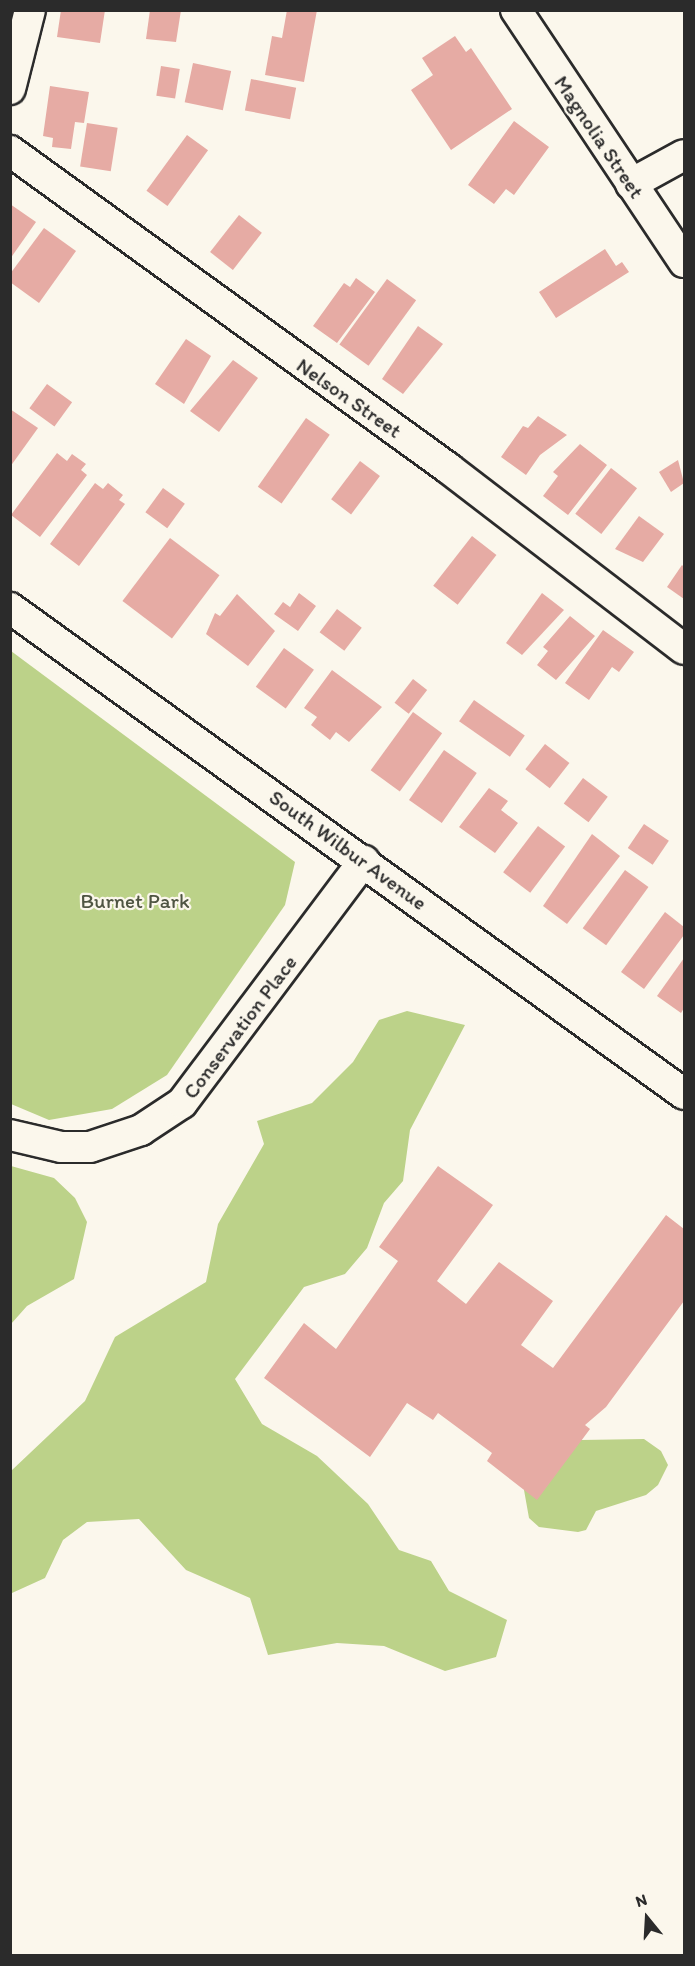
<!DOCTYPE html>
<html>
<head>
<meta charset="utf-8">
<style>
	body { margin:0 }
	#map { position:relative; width:695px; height:1966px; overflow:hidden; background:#fbf7ec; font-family:Itim,sans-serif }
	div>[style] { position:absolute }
	.green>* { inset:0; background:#bcd289 }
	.building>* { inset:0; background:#e6aba4; transform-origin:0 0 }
	.roads { filter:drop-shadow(2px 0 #2b2b2b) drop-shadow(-2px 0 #2b2b2b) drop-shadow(0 2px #2b2b2b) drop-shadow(0 -2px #2b2b2b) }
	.minor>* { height:30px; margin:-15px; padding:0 15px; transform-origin:15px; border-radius:15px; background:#fbf7ec }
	span { translate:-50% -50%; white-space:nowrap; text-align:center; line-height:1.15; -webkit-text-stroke:4.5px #fbf7ec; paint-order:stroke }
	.street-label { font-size:21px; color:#2b2b2b }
	.park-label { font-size:21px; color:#4f5542 }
	.frame { position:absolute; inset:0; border:12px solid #2b2b2b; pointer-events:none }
	.north { position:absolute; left:617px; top:1888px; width:60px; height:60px; -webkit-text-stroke:4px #fbf7ec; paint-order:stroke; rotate:342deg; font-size:16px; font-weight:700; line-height:24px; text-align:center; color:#2b2b2b }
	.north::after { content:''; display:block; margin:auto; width:21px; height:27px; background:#2b2b2b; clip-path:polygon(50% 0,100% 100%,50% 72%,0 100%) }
</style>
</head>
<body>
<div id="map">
	<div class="green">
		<i style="clip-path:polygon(11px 651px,295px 862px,285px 905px,167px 1075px,112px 1109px,49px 1120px,11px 1104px)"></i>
		<i style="clip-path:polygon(407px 1011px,465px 1025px,410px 1130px,403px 1181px,384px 1203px,367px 1248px,345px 1274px,304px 1287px,235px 1379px,262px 1424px,317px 1456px,368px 1504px,399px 1550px,431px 1561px,449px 1591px,507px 1620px,496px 1657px,445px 1671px,384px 1646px,337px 1643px,268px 1655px,250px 1598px,186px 1570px,139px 1519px,87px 1522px,63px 1540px,45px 1578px,12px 1593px,11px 1600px,11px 1471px,85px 1401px,115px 1337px,206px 1282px,218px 1224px,264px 1144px,257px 1121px,312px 1103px,353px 1062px,379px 1020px)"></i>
		<i style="clip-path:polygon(11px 1166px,54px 1178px,75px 1198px,87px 1222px,74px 1279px,27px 1306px,11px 1324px)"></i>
		<i style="clip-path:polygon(644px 1439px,661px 1451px,668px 1465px,658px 1485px,646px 1495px,596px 1511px,586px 1530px,578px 1532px,539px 1527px,529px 1518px,524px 1490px,581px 1440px)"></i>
	</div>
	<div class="building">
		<i style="clip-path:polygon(61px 10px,105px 10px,100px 43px,57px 37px)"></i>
		<i style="clip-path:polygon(150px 10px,181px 10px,176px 42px,146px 39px)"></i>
		<i style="clip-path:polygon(287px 10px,317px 10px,304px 82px,265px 75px,272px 36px,282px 38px)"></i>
		<i style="clip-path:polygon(455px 36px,466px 52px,471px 48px,512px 109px,451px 150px,411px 90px,433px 75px,422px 58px)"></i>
		<i style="left:193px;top:63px;width:39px;height:40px;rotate:12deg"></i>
		<i style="left:161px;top:66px;width:19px;height:30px;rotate:9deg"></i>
		<i style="left:251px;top:79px;width:46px;height:32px;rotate:11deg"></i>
		<i style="clip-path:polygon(50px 86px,89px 92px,84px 123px,75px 122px,71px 149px,52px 147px,53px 138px,43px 136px)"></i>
		<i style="clip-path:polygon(514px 121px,549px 147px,514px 195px,506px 189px,494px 204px,468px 185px)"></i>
		<i style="left:87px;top:123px;width:31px;height:44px;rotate:9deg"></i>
		<i style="left:187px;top:135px;width:26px;height:69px;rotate:36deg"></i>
		<i style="clip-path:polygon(10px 204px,36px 222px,10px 259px)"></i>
		<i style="left:239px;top:215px;width:29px;height:47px;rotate:38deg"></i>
		<i style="clip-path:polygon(44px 228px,76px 251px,39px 303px,10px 282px,10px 274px)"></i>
		<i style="clip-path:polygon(605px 249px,616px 266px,622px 262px,629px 272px,556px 318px,539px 292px)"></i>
		<i style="clip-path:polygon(356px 278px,375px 292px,337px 343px,313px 326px,344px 283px,350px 287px)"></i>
		<i style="left:387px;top:279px;width:36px;height:81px;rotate:36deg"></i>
		<i style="clip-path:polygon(418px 326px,443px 344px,403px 394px,382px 379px)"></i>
		<i style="clip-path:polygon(186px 339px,211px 356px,184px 404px,155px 384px)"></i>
		<i style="clip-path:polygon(233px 360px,258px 378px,219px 432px,190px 411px)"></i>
		<i style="left:47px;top:384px;width:31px;height:30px;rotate:36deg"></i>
		<i style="clip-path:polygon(10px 409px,38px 428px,10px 467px)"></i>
		<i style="clip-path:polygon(538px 416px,567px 435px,540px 455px,526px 475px,501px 457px,523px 426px,528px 428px)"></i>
		<i style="left:306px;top:418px;width:29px;height:84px;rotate:35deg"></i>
		<i style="clip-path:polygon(580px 444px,607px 465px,568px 515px,543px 496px,558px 476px,553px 472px)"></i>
		<i style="clip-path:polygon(57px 453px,67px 461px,72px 454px,86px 464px,81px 470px,87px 475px,40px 537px,11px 515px)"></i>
		<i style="clip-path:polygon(678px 460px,684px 483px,671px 492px,659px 472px)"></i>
		<i style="left:360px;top:461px;width:25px;height:48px;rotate:37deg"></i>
		<i style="left:611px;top:468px;width:33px;height:58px;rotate:38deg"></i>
		<i style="clip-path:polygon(95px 483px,103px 489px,108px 483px,123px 495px,119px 500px,125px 504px,79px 566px,50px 544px)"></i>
		<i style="left:163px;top:488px;width:27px;height:30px;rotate:36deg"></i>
		<i style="clip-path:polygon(639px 516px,664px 534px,643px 562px,615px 549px)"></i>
		<i style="left:472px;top:536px;width:31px;height:63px;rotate:38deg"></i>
		<i style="left:170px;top:538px;width:62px;height:79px;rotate:37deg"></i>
		<i style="clip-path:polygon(682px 565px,684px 567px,684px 599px,667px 587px)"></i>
		<i style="clip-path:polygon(299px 593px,316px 606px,298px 631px,274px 614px,283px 602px,290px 607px)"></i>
		<i style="clip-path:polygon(542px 593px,564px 610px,522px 655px,506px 643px)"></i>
		<i style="clip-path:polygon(237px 594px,275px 631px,248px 666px,206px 634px,215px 613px,220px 616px)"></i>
		<i style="left:337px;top:609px;width:31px;height:29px;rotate:37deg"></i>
		<i style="clip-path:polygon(570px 616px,595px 636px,556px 680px,537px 665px,548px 651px,543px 647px)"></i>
		<i style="clip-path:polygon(603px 630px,634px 652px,619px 672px,612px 667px,589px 700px,565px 683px)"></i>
		<i style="left:284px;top:648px;width:37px;height:48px;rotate:36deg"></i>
		<i style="clip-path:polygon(332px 670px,382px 707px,349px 742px,336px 732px,330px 740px,311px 725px,317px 717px,304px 708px)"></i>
		<i style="left:413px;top:679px;width:18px;height:30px;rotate:38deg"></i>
		<i style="left:474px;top:700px;width:62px;height:26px;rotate:35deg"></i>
		<i style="left:413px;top:712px;width:36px;height:72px;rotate:36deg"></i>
		<i style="left:545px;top:744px;width:31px;height:32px;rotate:38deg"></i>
		<i style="left:444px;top:750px;width:40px;height:61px;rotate:35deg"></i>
		<i style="left:583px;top:778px;width:31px;height:32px;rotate:37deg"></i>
		<i style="clip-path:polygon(489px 788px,508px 801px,501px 810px,518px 823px,495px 853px,459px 827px)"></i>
		<i style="left:644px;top:824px;width:30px;height:29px;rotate:34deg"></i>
		<i style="left:538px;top:826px;width:34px;height:58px;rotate:37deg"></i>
		<i style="clip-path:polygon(592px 834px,620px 856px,567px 924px,543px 906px)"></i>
		<i style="left:625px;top:870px;width:29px;height:72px;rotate:36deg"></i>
		<i style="clip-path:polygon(665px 912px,684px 927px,684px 935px,644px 989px,621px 972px)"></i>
		<i style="clip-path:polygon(684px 958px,684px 1008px,681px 1013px,657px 996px)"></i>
		<i style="clip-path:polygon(438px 1166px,493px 1205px,437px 1281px,466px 1304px,499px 1262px,553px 1301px,521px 1345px,553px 1368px,666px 1215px,684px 1229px,684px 1301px,606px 1407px,585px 1425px,590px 1429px,537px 1500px,487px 1461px,492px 1453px,438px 1413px,433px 1420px,407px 1403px,370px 1457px,264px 1378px,304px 1323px,336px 1349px,398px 1261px,379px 1247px)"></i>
	</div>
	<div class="roads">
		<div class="minor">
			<i style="left:516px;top:10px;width:303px;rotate:56.3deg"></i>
			<i style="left:10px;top:89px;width:81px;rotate:-75.8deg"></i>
			<i style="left:10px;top:151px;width:541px;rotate:35.89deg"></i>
			<i style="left:448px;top:468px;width:297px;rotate:37.5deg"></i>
			<i style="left:631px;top:184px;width:60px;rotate:-28.7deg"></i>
			<i style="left:10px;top:608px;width:831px;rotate:35.79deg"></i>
			<i style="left:10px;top:1135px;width:52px;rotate:13.2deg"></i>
			<i style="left:61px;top:1147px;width:29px"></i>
			<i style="left:90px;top:1147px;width:54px;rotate:-18.4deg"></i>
			<i style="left:141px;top:1130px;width:49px;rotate:-33.4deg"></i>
			<i style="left:182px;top:1103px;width:303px;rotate:-53.1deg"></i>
		</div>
	</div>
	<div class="street-label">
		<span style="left:599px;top:137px;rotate:56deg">Magnolia Street</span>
		<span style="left:349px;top:398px;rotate:35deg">Nelson Street</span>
		<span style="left:348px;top:850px;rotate:36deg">South Wilbur Avenue</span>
		<span style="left:240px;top:1027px;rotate:-53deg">Conservation Place</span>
	</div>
	<div class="park-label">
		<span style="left:135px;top:901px">Burnet Park</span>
	</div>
	<div class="frame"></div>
	<div class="north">N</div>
</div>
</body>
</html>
